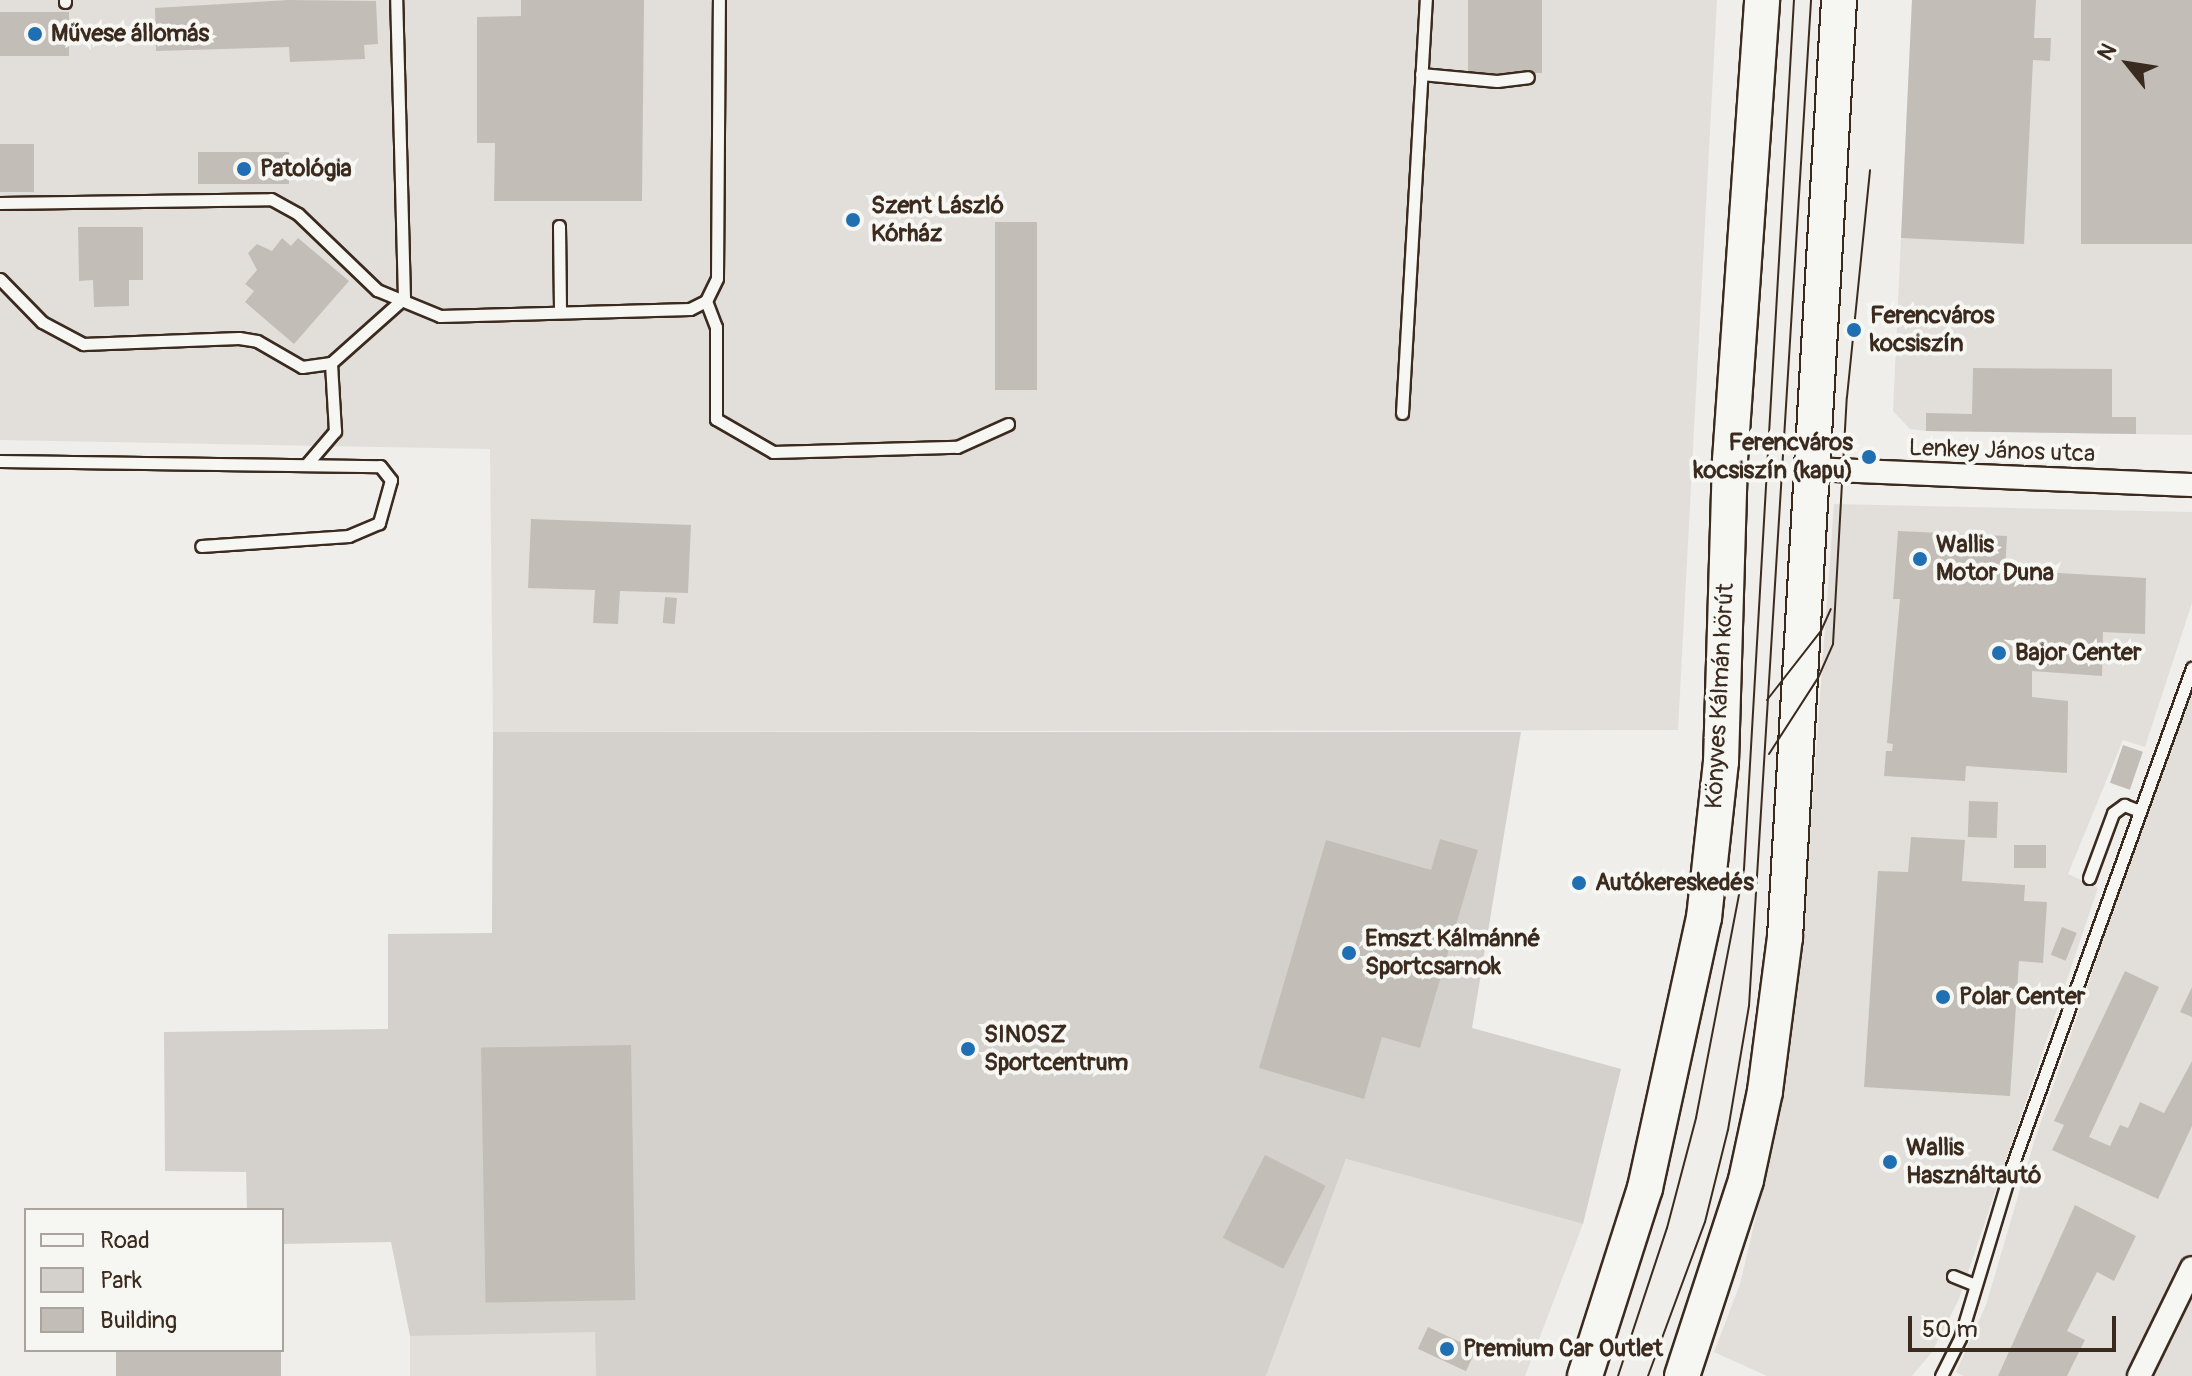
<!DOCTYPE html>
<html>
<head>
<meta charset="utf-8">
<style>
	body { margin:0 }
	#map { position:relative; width:2192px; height:1376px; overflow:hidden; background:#efeeea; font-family:Pangolin,sans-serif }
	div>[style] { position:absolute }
	.built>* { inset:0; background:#e2dfdb; transform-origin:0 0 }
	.green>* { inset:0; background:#d4d1cc }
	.building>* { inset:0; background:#c2bdb7; transform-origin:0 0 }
	.roads { filter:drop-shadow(2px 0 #3b2a1e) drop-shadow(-2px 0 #3b2a1e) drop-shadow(0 2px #3b2a1e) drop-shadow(0 -2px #3b2a1e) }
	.service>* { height:11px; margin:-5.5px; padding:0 5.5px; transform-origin:5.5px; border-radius:5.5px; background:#f6f6f2 }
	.minor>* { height:22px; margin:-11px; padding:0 11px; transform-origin:11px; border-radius:11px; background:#f6f6f2 }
	.primary>* { height:34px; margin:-17px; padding:0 17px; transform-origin:17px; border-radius:17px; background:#f6f6f2 }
	.tram>* { height:2px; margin:-1px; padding:0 1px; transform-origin:1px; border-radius:1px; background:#3b2a1e }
	.dots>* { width:22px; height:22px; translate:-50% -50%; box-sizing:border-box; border:4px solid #f6f6f2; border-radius:50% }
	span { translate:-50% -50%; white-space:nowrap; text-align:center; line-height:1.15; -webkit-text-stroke:8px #f6f6f2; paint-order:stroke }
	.poi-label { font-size:24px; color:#3b2a1e; font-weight:700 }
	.left { translate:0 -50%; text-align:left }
	.right { translate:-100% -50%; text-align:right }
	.street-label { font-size:24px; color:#3b2a1e }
	.legend { position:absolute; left:24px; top:1208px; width:260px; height:144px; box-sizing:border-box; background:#f6f6f2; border:2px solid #aba49d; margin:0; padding:10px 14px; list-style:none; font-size:24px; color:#3b2a1e }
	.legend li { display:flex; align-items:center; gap:16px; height:40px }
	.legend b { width:40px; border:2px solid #aba49d }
	.north { position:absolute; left:2088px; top:24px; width:80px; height:80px; -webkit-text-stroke:6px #f6f6f2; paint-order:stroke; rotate:300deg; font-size:22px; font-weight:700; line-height:32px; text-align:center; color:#3b2a1e }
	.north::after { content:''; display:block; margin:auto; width:28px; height:36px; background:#3b2a1e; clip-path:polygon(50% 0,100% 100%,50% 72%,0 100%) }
	.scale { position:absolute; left:1908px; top:1316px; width:208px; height:36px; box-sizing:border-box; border:4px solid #3b2a1e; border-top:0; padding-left:10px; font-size:24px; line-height:28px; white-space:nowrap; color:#3b2a1e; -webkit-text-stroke:6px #f6f6f2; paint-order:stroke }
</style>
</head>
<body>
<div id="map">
	<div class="built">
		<i style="clip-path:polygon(0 0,1717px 0,1678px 730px,493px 732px,490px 449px,0 440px)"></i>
		<i style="clip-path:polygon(1912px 0,2192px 0,2192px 435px,1926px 431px,1910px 429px,1893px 411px)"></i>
		<i style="clip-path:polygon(1834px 504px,2192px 512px,2192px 603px,2145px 747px,2123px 740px,2068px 874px,2098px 888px,1959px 1299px,1932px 1352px,1912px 1376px,1767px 1376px,1714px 1352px,1740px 1284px,1776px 1132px,1807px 876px)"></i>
		<i style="clip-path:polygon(2192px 681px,2192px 1376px,1963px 1376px,1956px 1372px,1986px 1305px,2034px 1142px)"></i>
		<i style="clip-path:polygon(1346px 1159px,1583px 1224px,1525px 1376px,1266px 1376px)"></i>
		<i style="left:596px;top:1332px;width:44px;height:186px;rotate:90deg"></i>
	</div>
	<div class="green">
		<i style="clip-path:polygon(493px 732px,1521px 732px,1472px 1028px,1621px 1069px,1583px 1224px,1346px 1159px,1266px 1376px,596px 1376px,595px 1332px,410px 1336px,391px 1242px,282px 1244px,282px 1210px,247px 1210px,246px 1172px,165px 1171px,164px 1032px,388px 1029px,388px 934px,492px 933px)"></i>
	</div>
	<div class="building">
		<i style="clip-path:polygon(288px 0,376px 1px,378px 44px,364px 45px,365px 59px,290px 62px,289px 47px,156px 51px,155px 8px)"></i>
		<i style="clip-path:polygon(521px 0,644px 0,642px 201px,494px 201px,495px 143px,477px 143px,477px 17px,521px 16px)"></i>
		<i style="left:1468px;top:0;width:74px;height:73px"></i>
		<i style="clip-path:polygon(1912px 0,2036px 0,2034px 38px,2051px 38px,2050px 61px,2033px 60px,2024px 244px,1901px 238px)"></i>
		<i style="left:2081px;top:0;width:111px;height:244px"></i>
		<i style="left:0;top:12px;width:69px;height:44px"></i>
		<i style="left:34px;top:144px;width:48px;height:34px;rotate:90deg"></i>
		<i style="left:289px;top:152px;width:32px;height:91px;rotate:90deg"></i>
		<i style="left:995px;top:222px;width:42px;height:168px"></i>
		<i style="clip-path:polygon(78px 227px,143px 227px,143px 280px,129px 280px,129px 306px,94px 307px,93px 280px,79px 281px)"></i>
		<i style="clip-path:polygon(282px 238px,291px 246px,298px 238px,349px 281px,294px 344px,245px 302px,254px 291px,245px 284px,257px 270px,248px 253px,257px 244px,272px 251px)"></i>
		<i style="clip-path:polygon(1973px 368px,2112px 369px,2112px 417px,2136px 417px,2136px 434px,1926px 431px,1926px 413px,1972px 414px)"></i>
		<i style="clip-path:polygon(531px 519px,691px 525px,688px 593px,620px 591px,618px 624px,593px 623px,595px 590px,528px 588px)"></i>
		<i style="clip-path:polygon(1898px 531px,2007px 536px,2005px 570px,2146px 578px,2145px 634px,2103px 632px,2102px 676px,2032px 671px,2032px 697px,2068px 701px,2067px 773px,1966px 766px,1965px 781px,1884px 776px,1886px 751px,1892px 751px,1893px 744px,1887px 743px,1900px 599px,1893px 599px)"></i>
		<i style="left:665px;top:597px;width:12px;height:26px;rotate:5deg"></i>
		<i style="left:2123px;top:745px;width:21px;height:40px;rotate:19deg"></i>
		<i style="left:1969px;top:801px;width:29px;height:36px;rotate:2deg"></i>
		<i style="clip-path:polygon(1911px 837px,1965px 840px,1962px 881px,2025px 885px,2024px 901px,2047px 902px,2043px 963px,2019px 961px,2010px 1096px,1864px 1087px,1878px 871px,1908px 872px)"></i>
		<i style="clip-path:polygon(1440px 839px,1478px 850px,1420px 1048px,1382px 1037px,1364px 1099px,1259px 1068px,1326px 840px,1431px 870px)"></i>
		<i style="left:2014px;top:845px;width:32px;height:23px"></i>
		<i style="left:2062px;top:927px;width:16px;height:30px;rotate:22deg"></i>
		<i style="clip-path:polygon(2125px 971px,2159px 987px,2089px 1137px,2110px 1146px,2120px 1125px,2128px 1128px,2140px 1102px,2164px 1113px,2192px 1061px,2192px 1126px,2158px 1199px,2052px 1150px,2064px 1125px,2054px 1121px)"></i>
		<i style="clip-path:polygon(2192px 987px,2192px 1017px,2180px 1012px)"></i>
		<i style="left:631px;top:1045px;width:255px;height:150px;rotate:89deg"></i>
		<i style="left:1265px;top:1155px;width:68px;height:93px;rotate:27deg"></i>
		<i style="clip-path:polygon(2075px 1205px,2136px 1236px,2114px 1281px,2097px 1272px,2067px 1331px,2085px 1340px,2067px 1376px,1998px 1376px)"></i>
		<i style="left:1428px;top:1327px;width:53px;height:24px;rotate:25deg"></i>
		<i style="left:116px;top:1350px;width:165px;height:26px"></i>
	</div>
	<div class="roads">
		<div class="service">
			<i style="left:65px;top:0;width:2px;rotate:90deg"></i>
			<i style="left:1421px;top:74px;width:76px;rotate:5.3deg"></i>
			<i style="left:1497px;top:81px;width:31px;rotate:-7deg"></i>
			<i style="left:0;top:203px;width:271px;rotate:-0.8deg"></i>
			<i style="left:271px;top:199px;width:31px;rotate:29deg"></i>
			<i style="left:298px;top:214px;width:110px;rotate:43.9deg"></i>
			<i style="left:377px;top:290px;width:68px;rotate:22.4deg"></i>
			<i style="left:440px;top:316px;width:250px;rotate:-1.6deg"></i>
			<i style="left:690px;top:309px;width:18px;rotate:-27deg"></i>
			<i style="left:706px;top:301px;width:25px;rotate:-64deg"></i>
			<i style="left:717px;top:278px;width:278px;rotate:-89.6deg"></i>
			<i style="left:559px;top:226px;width:84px;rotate:89.3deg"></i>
			<i style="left:0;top:279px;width:60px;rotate:45.7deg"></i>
			<i style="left:42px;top:322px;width:47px;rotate:28.2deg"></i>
			<i style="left:83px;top:344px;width:156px;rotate:-2.2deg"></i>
			<i style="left:239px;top:338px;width:18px;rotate:9deg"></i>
			<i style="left:257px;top:341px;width:52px;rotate:30deg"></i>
			<i style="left:302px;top:367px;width:29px;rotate:-8deg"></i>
			<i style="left:331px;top:363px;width:98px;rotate:-41.7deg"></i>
			<i style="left:404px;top:298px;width:298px;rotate:-91.5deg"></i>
			<i style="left:706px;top:301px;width:28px;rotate:69deg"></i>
			<i style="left:716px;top:327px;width:92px;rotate:90deg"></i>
			<i style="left:716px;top:419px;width:66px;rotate:30.1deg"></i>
			<i style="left:773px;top:452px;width:184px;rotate:-1.6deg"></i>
			<i style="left:957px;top:447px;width:56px;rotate:-24.3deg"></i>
			<i style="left:1402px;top:413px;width:414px;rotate:-86.7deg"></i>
			<i style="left:0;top:461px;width:380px;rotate:0.8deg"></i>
			<i style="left:380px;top:466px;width:18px;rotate:52deg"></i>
			<i style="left:391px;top:480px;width:45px;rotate:105.6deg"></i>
			<i style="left:379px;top:523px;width:33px;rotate:157deg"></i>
			<i style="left:349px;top:536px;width:148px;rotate:176.1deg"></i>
			<i style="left:306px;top:465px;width:45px;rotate:-49.5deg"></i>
			<i style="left:335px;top:431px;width:68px;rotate:-93.4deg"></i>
			<i style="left:2089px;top:878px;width:69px;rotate:-69.7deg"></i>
			<i style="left:2113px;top:813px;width:14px;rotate:-36deg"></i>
			<i style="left:2124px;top:805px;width:17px;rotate:21deg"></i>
			<i style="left:1953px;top:1276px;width:24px;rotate:22deg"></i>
			<i style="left:1941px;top:1376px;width:42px;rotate:-63.4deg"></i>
			<i style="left:1960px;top:1338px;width:177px;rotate:-73.2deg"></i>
			<i style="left:2011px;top:1169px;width:533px;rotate:-70.14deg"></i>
		</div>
		<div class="minor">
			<i style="left:1810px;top:469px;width:382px;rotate:2.4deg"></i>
			<i style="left:2139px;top:1376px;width:120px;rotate:-63.9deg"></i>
		</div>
		<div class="primary">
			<i style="left:1585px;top:1376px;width:197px;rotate:-72.3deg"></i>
			<i style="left:1645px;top:1188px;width:276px;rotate:-77.7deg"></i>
			<i style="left:1704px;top:918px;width:157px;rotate:-83.8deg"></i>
			<i style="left:1721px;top:762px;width:302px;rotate:-88.3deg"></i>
			<i style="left:1730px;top:460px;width:461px;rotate:-86deg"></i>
			<i style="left:1682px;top:1376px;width:206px;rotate:-71.9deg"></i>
			<i style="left:1746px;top:1180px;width:91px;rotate:-77.9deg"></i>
			<i style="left:1765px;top:1091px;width:155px;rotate:-82.6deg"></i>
			<i style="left:1785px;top:937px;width:939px;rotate:-86.7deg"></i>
		</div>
	</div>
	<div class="tram">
		<i style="left:1767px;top:700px;width:88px;rotate:-52deg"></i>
		<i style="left:1821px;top:631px;width:24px;rotate:-66deg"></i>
		<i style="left:1769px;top:754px;width:90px;rotate:-57.2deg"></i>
		<i style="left:1818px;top:678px;width:37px;rotate:-66deg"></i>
		<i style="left:1833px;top:644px;width:247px;rotate:-86.8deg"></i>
		<i style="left:1847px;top:397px;width:228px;rotate:-84.2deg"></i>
		<i style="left:1618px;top:1376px;width:156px;rotate:-71.7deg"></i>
		<i style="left:1667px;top:1228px;width:114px;rotate:-75.2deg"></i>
		<i style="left:1696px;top:1118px;width:254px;rotate:-79.1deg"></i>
		<i style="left:1744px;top:869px;width:870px;rotate:-86.71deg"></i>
		<i style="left:1648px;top:1376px;width:164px;rotate:-69.7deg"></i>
		<i style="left:1705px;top:1222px;width:95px;rotate:-76deg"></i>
		<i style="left:1728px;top:1130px;width:126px;rotate:-80.4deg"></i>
		<i style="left:1749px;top:1006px;width:1008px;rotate:-86.47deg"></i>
	</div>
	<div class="dots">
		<i style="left:35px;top:34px;background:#1f6fb2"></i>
		<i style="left:244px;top:169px;background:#1f6fb2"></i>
		<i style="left:853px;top:220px;background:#1f6fb2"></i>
		<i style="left:1854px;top:330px;background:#1f6fb2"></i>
		<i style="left:1869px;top:457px;background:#1f6fb2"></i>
		<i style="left:1920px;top:559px;background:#1f6fb2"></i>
		<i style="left:1999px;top:653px;background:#1f6fb2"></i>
		<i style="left:1579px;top:883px;background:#1f6fb2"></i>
		<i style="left:1349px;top:953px;background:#1f6fb2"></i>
		<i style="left:1943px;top:997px;background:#1f6fb2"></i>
		<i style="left:968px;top:1049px;background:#1f6fb2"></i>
		<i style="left:1890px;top:1162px;background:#1f6fb2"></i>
		<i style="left:1447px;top:1349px;background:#1f6fb2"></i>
	</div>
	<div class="poi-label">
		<span class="left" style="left:51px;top:34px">Művese állomás</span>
		<span class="left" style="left:260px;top:169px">Patológia</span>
		<span class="left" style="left:871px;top:220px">Szent László<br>Kórház</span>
		<span class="left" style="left:1870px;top:330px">Ferencváros<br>kocsiszín</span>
		<span class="right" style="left:1853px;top:457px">Ferencváros<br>kocsiszín (kapu)</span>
		<span class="left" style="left:1936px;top:559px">Wallis<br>Motor Duna</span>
		<span class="left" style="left:2015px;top:653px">Bajor Center</span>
		<span class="left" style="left:1595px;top:883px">Autókereskedés</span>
		<span class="left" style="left:1365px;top:953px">Emszt Kálmánné<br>Sportcsarnok</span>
		<span class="left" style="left:1959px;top:997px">Polar Center</span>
		<span class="left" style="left:984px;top:1049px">SINOSZ<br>Sportcentrum</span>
		<span class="left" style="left:1906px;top:1162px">Wallis<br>Használtautó</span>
		<span class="left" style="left:1463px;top:1349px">Premium Car Outlet</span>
	</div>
	<div class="street-label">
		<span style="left:2002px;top:451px;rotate:2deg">Lenkey János utca</span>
		<span style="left:1720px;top:696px;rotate:-87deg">Könyves Kálmán körút</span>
	</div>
	<ul class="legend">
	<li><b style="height:10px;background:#f6f6f2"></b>Road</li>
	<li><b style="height:22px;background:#d4d1cc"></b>Park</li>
	<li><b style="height:22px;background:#c2bdb7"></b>Building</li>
	</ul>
	<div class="north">N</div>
	<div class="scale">50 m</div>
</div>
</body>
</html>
